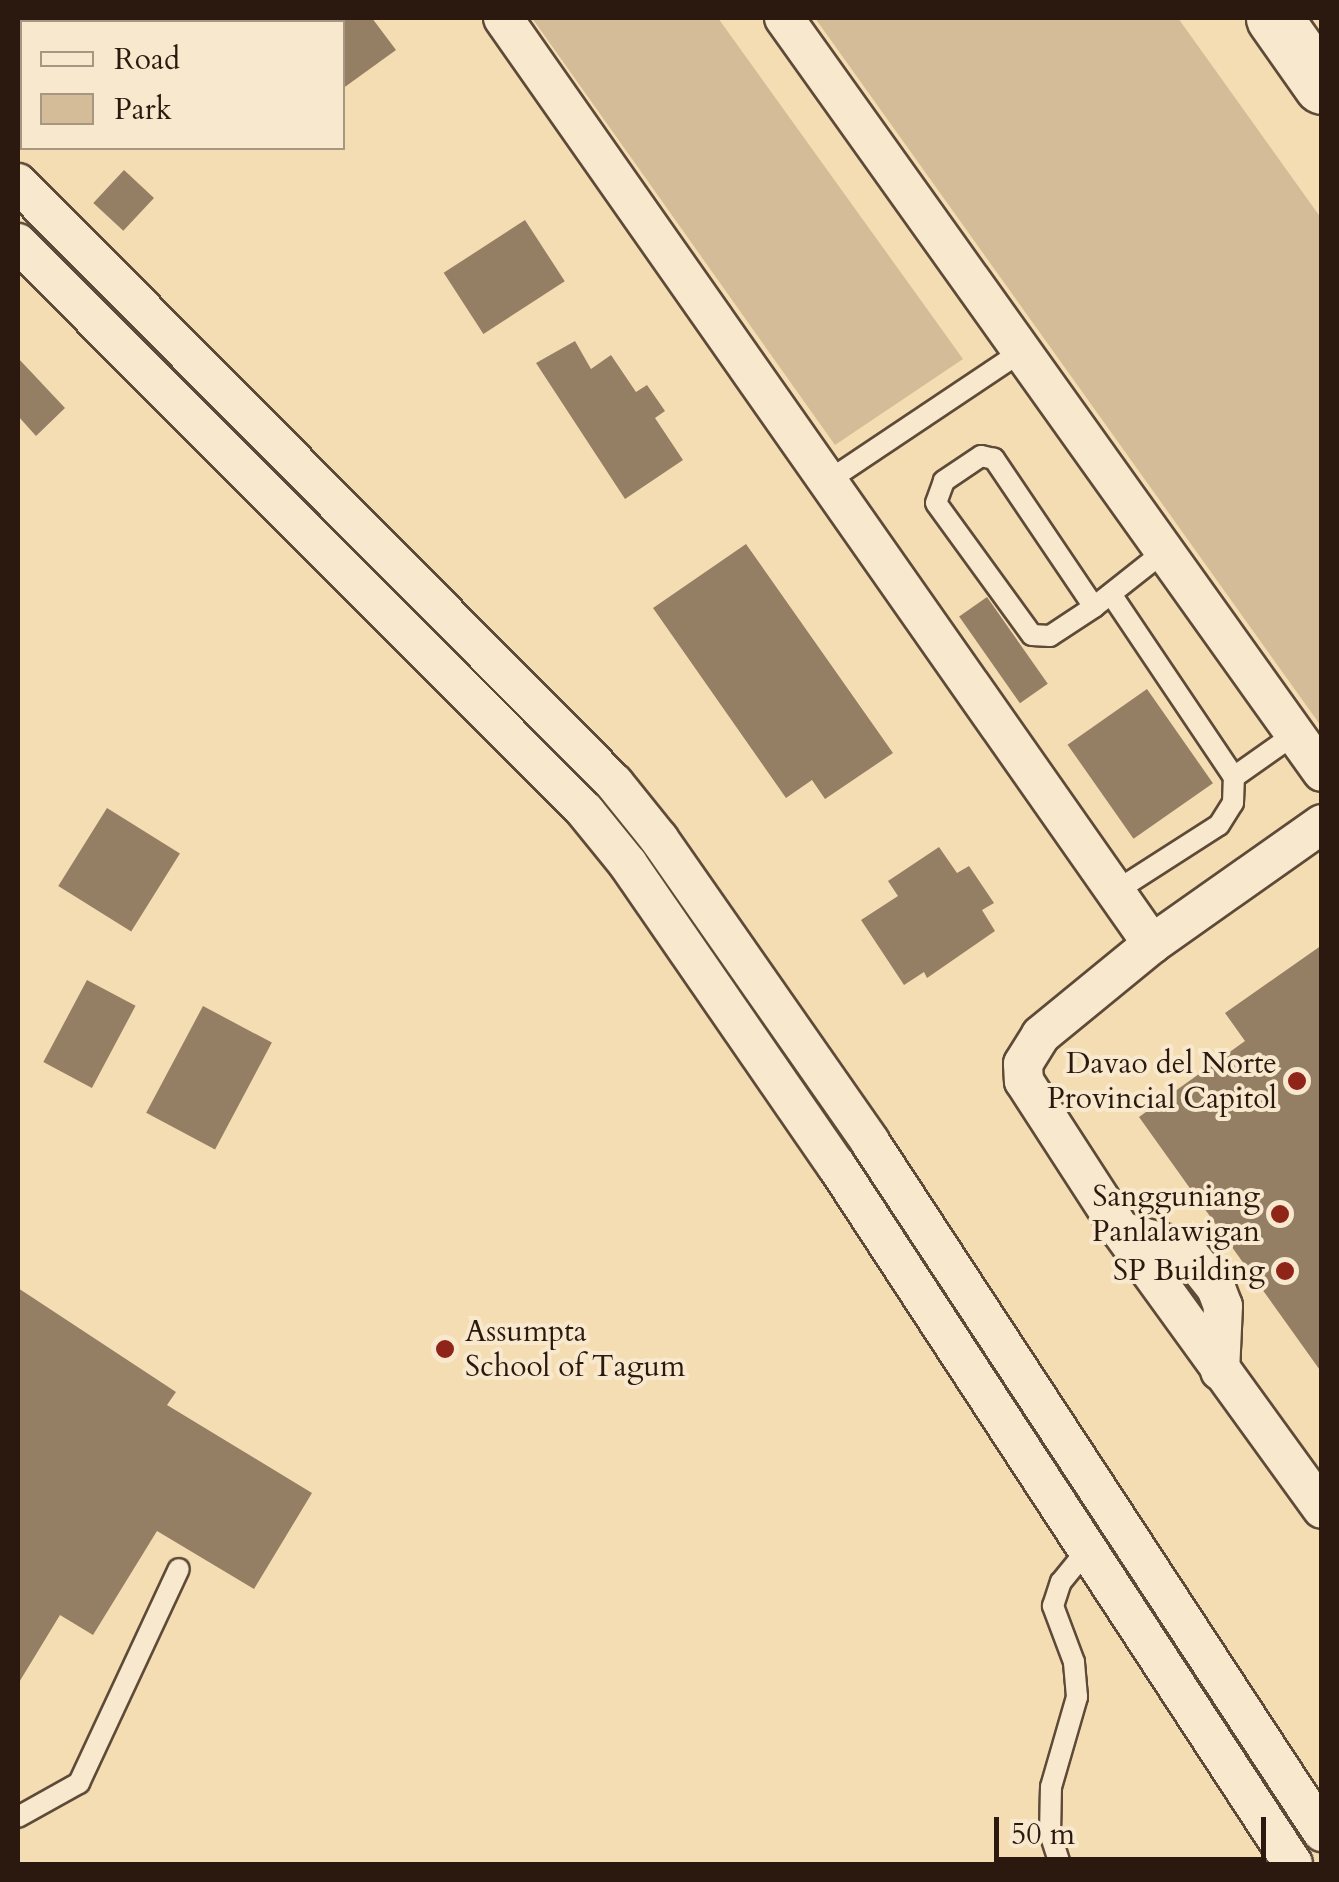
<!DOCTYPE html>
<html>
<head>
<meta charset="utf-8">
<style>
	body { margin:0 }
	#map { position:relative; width:1339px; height:1882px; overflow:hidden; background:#f5ddb3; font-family:Cardo,serif }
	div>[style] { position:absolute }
	.green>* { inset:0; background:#d3bc97 }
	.building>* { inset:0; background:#947f64; transform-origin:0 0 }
	.roads { filter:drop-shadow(2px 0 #5e4a38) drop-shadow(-2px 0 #5e4a38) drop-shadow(0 2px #5e4a38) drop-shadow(0 -2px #5e4a38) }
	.lane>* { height:20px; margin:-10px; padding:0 10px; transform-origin:10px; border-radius:10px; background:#f8e9ce }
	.street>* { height:38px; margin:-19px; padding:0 19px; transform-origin:19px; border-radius:19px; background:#f8e9ce }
	.secondary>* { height:55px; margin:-27.5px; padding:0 27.5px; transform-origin:27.5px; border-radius:27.5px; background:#f8e9ce }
	.dots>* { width:28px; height:28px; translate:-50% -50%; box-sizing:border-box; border:5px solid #f8e9ce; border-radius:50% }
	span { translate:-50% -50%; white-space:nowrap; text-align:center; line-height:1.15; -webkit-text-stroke:8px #f8e9ce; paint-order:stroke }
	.poi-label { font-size:30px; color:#2b190f }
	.right { translate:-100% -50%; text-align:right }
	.left { translate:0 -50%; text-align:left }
	.frame { position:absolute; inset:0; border:20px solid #2b190f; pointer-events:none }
	.legend { position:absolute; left:20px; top:20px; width:325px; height:130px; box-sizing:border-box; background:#f8e9ce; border:2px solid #a69682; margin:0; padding:12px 18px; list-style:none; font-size:30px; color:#2b190f }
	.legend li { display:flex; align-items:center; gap:20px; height:50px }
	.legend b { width:50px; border:2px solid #a69682 }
	.scale { position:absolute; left:994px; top:1817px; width:272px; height:45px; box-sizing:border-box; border:5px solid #2b190f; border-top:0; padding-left:12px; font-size:30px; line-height:35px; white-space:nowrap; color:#2b190f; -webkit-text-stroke:8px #f8e9ce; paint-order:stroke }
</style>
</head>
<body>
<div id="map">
	<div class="green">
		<i style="clip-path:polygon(532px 18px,718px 18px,963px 359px,835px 445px)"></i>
		<i style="clip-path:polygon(815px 18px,1178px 18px,1321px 218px,1321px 726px)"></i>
	</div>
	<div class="building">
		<i style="clip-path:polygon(342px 18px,372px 18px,396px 50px,342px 89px)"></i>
		<i style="left:124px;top:170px;width:41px;height:45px;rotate:43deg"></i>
		<i style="left:525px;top:220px;width:73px;height:97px;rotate:57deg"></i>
		<i style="clip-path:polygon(575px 341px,591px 369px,611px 355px,636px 392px,647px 385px,665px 411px,655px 418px,683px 460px,625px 499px,536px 363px)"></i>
		<i style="clip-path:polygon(18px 358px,65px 408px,36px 436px,18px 416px)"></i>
		<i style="clip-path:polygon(746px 544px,893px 753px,825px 799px,812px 780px,786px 798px,653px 608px)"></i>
		<i style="left:987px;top:597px;width:106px;height:34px;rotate:55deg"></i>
		<i style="left:1147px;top:689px;width:115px;height:97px;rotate:55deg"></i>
		<i style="left:107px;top:808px;width:86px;height:92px;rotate:32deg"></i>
		<i style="clip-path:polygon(939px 847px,957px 873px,969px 866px,994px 903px,982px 910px,995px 931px,927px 978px,924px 972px,904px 985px,861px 920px,898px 896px,888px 881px)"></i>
		<i style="clip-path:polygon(1322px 945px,1322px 1373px,1139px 1117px,1245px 1041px,1225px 1013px)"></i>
		<i style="left:87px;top:980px;width:55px;height:93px;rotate:28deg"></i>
		<i style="left:203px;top:1006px;width:78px;height:121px;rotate:28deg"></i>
		<i style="clip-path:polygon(18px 1288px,176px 1392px,167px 1405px,312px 1493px,254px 1589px,157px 1531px,93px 1635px,60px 1615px,18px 1684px)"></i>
	</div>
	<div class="roads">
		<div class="lane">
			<i style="left:828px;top:481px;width:234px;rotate:-33.8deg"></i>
			<i style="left:1111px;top:594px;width:220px;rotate:56.1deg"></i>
			<i style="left:1234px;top:777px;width:75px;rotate:-35.2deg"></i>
			<i style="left:1094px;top:607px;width:179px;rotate:-124deg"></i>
			<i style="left:994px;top:459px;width:13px;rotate:-167deg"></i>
			<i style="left:981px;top:456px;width:45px;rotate:146deg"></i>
			<i style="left:944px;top:481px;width:23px;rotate:110deg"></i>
			<i style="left:936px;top:503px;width:163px;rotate:54deg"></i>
			<i style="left:1032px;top:635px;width:18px;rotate:3deg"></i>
			<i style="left:1050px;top:636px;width:53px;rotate:-33.4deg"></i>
			<i style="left:1094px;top:607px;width:90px;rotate:-38.3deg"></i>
			<i style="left:1116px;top:891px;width:122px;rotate:-32.7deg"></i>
			<i style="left:1219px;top:825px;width:26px;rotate:-58deg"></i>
			<i style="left:1233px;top:803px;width:26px;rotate:-88deg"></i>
			<i style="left:18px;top:1817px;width:70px;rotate:-29.1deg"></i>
			<i style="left:79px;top:1783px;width:236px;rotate:-65deg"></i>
			<i style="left:1060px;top:1864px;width:32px;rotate:-108deg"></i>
			<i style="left:1050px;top:1834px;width:47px;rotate:-88.8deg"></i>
			<i style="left:1051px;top:1787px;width:94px;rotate:-73.9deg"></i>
			<i style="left:1077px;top:1697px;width:35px;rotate:-95deg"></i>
			<i style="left:1074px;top:1662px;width:60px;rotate:-110.6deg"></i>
			<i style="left:1053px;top:1606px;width:25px;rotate:-72deg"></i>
			<i style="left:1061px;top:1582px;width:41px;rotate:-50.9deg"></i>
		</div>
		<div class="street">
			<i style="left:503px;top:18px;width:1131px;rotate:54.97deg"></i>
			<i style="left:784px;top:18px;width:926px;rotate:54.49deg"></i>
			<i style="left:18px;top:183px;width:846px;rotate:45.19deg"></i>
			<i style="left:614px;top:783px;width:72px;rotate:51.2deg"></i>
			<i style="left:659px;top:839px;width:369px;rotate:55.1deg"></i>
			<i style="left:870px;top:1142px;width:825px;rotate:56.77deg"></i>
			<i style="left:18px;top:243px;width:803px;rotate:45.05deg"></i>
			<i style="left:585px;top:811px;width:68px;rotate:50.9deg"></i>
			<i style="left:628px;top:864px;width:366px;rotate:55.4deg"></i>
			<i style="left:836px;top:1165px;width:835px;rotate:56.82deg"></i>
			<i style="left:1322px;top:824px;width:208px;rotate:144.8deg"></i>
			<i style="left:1152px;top:944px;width:144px;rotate:140.7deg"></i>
			<i style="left:1041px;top:1035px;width:34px;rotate:122deg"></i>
			<i style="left:1023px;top:1064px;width:17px;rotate:87deg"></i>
			<i style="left:1024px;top:1081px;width:179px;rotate:57.1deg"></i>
			<i style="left:1121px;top:1231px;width:343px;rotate:54.1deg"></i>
			<i style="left:1121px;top:1231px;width:66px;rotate:15.7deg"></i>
			<i style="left:1185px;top:1249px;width:50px;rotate:51.5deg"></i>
			<i style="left:1216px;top:1288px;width:19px;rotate:69deg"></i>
			<i style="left:1223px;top:1306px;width:65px;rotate:92.6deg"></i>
		</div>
		<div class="secondary">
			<i style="left:1274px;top:18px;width:83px;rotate:54.8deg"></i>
		</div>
	</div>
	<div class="dots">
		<i style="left:1297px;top:1081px;background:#8f2418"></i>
		<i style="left:1280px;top:1214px;background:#8f2418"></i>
		<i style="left:1285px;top:1271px;background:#8f2418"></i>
		<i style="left:445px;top:1349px;background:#8f2418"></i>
	</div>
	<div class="poi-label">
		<span class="right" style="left:1277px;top:1081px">Davao del Norte<br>Provincial Capitol</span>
		<span class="right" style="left:1260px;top:1214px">Sangguniang<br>Panlalawigan</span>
		<span class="right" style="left:1265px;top:1271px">SP Building</span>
		<span class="left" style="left:465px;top:1349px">Assumpta<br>School of Tagum</span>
	</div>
	<div class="frame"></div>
	<ul class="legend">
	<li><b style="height:12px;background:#f8e9ce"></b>Road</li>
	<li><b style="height:28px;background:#d3bc97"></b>Park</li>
	</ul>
	<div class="scale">50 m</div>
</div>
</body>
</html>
